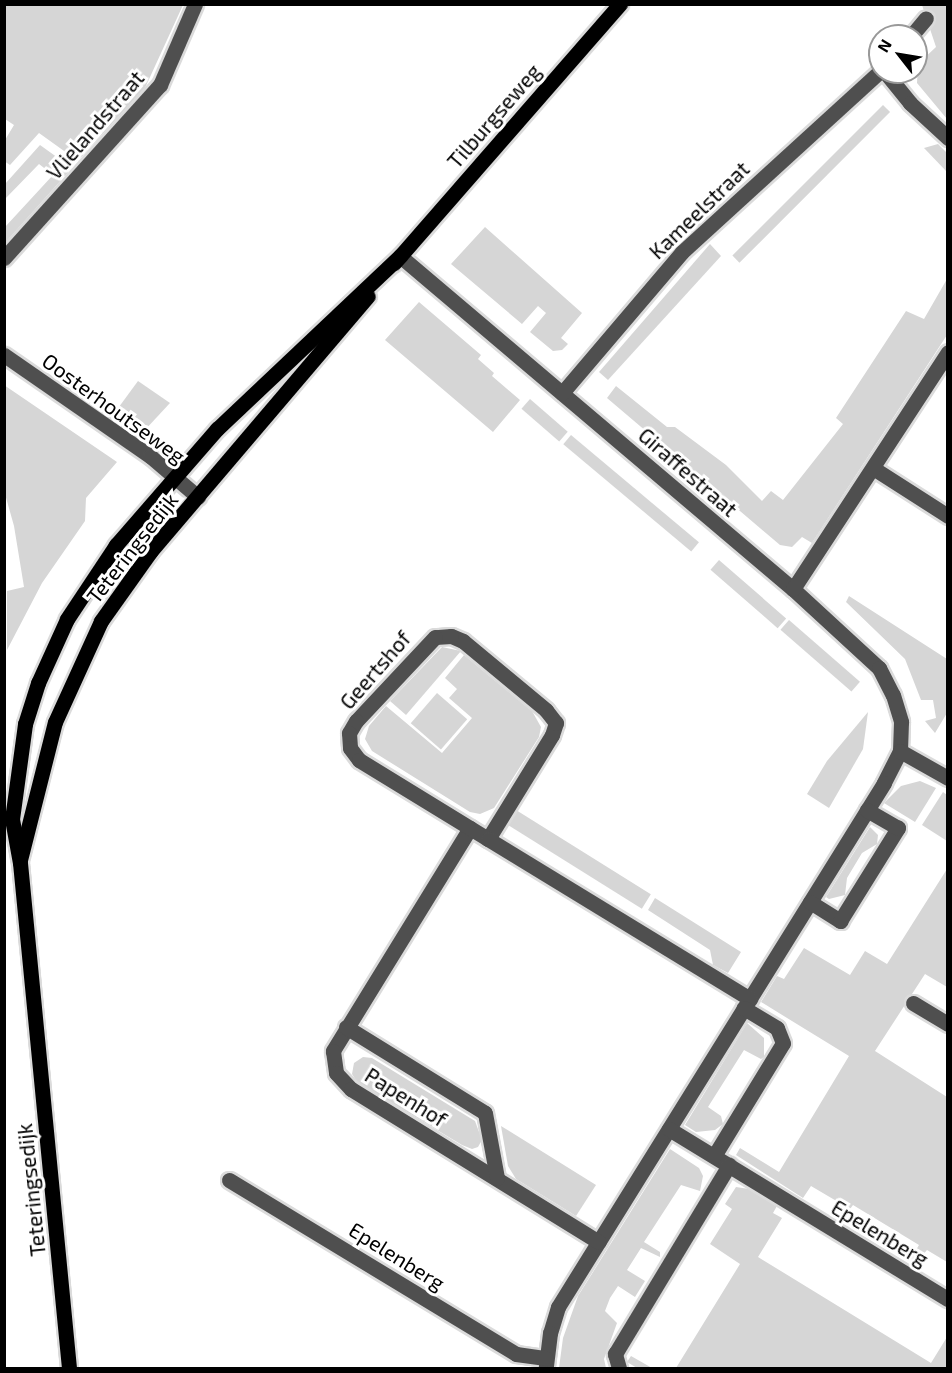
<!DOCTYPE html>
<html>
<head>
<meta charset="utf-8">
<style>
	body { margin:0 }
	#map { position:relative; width:952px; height:1373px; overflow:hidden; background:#fff; font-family:"Exo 2",sans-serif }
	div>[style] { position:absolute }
	.green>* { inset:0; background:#d6d6d6; transform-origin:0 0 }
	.roads { filter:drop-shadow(2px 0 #dbdbdb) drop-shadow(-2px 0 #dbdbdb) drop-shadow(0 2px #dbdbdb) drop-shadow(0 -2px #dbdbdb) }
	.minor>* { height:15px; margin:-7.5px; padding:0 7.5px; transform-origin:7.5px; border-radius:7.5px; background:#4f4f4f }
	.major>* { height:15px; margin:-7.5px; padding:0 7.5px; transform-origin:7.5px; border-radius:7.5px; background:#000 }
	span { translate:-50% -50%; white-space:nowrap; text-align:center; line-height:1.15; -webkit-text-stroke:6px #fff; paint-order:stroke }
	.street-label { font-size:21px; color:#000 }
	.frame { position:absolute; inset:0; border:6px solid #000; pointer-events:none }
	.north { position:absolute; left:868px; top:24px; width:60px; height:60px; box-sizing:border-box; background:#fff; border:2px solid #999; border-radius:50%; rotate:301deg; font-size:16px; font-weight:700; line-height:24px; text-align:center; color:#000 }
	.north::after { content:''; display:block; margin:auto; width:21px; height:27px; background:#000; clip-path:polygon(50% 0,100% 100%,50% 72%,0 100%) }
</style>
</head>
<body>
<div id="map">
	<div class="green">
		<i style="clip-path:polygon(4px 5px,5px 4px,183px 5px,145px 88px,78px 161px,39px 133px,10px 165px,4px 161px,5px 140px,14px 125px,5px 119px)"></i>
		<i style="clip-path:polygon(922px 5px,947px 5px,947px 119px,917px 83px,918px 64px,936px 47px)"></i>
		<i style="left:883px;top:105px;width:10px;height:213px;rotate:45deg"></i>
		<i style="clip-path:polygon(938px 144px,947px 153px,947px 172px,924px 148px)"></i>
		<i style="clip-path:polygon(40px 145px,72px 168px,5px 243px,5px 227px,53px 175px,39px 164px,5px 199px,5px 184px)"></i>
		<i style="clip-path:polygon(485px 227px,582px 313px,561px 338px,568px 344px,562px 350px,553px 351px,530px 332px,546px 313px,538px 306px,522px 324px,451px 264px)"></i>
		<i style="clip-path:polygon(710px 244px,721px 256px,608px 380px,599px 372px)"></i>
		<i style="clip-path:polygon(947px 279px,947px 335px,812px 543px,802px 537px,792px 547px,780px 545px,607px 398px,616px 386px,667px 427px,675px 427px,726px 465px,762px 501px,771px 491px,783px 500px,843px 424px,836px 418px,906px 311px,924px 319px)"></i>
		<i style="clip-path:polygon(419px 302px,481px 355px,478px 359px,494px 373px,492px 376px,520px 400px,493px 432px,385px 340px)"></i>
		<i style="clip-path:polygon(138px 381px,170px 403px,144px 431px,116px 411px)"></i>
		<i style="clip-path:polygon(4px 385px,117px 462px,86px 498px,85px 521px,42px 583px,7px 650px,7px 591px,24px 587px,14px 526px,5px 494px)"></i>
		<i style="left:530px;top:399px;width:50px;height:13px;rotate:41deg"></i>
		<i style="left:571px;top:435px;width:167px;height:12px;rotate:40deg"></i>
		<i style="left:719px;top:560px;width:89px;height:13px;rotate:41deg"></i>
		<i style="clip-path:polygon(849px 596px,947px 659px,947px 713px,935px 733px,925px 721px,936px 718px,933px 700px,921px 700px,905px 659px,846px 602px)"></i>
		<i style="left:789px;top:620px;width:94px;height:13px;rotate:41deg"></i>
		<i style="clip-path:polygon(442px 647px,461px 651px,406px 715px,390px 701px)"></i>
		<i style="clip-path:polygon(464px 655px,532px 711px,541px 727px,539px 737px,494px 808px,480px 814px,470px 812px,372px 751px,365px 739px,369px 726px,386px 706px,442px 753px,472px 718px,449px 698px,457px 689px,445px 678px)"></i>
		<i style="left:437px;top:693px;width:40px;height:40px;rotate:41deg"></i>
		<i style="clip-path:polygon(868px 712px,863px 749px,829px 808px,807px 794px,827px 761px)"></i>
		<i style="clip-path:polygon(920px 781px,936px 788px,915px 822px,884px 803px,901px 786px)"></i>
		<i style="clip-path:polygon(943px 792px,947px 795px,947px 841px,922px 825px)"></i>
		<i style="left:516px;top:810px;width:159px;height:17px;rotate:32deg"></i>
		<i style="clip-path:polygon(870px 827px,878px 835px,877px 844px,862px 853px,847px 878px,845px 895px,829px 899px,826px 897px)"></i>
		<i style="clip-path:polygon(947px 869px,947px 987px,925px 974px,875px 1051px,947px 1097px,947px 1262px,927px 1250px,914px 1265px,910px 1260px,919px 1245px,853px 1205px,850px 1209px,811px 1186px,803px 1198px,736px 1155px,740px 1148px,779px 1172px,849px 1056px,761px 1002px,777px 976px,784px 979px,804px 948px,850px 975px,865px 951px,887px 964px)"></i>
		<i style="clip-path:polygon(655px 898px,741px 952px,728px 973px,713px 965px,710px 950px,648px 910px)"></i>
		<i style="clip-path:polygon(747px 1023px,764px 1038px,764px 1057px,761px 1059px,744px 1050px,708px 1107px,721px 1116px,723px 1124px,715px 1130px,696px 1132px,685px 1125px)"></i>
		<i style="clip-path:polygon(363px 1057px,372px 1058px,475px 1121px,482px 1140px,478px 1147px,472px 1149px,462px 1145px,357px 1082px,352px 1074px,354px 1063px)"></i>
		<i style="clip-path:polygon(501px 1126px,596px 1185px,576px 1216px,516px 1179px,508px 1166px)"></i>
		<i style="clip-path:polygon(670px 1149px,699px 1168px,703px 1176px,700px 1191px,681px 1185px,644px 1242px,660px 1252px,660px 1257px,641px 1248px,627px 1270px,645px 1281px,635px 1297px,618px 1286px,610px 1298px,605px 1311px,617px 1323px,604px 1359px,606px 1368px,559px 1368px,563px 1338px,578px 1296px)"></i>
		<i style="clip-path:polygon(736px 1187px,749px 1189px,777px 1206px,773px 1213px,782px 1218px,758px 1257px,931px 1363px,947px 1337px,947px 1368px,676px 1368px,740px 1264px,710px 1244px,732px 1209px,725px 1204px)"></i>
		<i style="clip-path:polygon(631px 1356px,652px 1368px,637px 1368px,627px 1362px)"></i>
	</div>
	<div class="roads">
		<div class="minor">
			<i style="left:911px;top:36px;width:23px;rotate:-50deg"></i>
			<i style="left:885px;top:72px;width:40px;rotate:51deg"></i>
			<i style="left:910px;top:103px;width:52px;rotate:42.6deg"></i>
			<i style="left:400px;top:256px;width:515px;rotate:40.28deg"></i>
			<i style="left:793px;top:589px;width:117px;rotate:42.6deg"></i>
			<i style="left:879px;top:668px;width:30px;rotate:63deg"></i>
			<i style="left:893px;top:695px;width:28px;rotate:73deg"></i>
			<i style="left:901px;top:722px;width:29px;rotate:92deg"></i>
			<i style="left:900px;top:751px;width:36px;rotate:117deg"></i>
			<i style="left:884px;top:783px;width:617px;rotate:121.89deg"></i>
			<i style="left:558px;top:1307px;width:27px;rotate:107deg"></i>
			<i style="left:550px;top:1333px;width:35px;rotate:97deg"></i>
			<i style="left:4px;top:258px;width:233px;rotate:-48deg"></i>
			<i style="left:160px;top:85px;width:88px;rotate:-66.6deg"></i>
			<i style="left:4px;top:355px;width:178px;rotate:34.7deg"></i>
			<i style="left:150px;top:456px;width:63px;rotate:40.5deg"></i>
			<i style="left:562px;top:393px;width:185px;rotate:-49.6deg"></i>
			<i style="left:682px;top:252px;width:268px;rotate:-42.4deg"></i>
			<i style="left:873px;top:468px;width:89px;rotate:32.6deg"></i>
			<i style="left:793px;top:589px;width:283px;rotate:-56.8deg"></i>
			<i style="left:900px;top:751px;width:55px;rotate:29.4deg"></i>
			<i style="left:470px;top:828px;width:262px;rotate:121.6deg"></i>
			<i style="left:333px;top:1051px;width:22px;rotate:82deg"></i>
			<i style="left:336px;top:1073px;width:22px;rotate:47deg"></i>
			<i style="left:351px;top:1089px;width:291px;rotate:31.7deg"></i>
			<i style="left:488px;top:839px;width:122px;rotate:-58.4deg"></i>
			<i style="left:552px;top:735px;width:13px;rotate:-72deg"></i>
			<i style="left:556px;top:723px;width:16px;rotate:-128deg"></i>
			<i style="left:546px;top:710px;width:108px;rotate:-140.3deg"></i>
			<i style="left:463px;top:641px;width:13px;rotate:-157deg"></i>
			<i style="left:451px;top:636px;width:16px;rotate:176deg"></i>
			<i style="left:435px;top:637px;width:115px;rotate:133.2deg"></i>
			<i style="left:356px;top:721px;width:14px;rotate:120deg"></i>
			<i style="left:349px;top:733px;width:15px;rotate:86deg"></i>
			<i style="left:350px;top:748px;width:15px;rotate:53deg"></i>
			<i style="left:359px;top:760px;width:151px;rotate:31.5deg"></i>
			<i style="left:488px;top:839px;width:307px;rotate:31.4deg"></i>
			<i style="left:810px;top:902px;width:36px;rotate:32deg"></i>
			<i style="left:840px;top:921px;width:110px;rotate:-58.1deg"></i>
			<i style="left:898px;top:828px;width:36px;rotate:-150deg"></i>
			<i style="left:913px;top:1003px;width:41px;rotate:31deg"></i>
			<i style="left:346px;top:1027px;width:163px;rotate:31.7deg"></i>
			<i style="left:485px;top:1113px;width:66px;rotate:79.5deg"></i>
			<i style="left:669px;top:1129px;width:327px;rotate:31.4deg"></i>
			<i style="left:714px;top:1156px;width:132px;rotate:-58.6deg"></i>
			<i style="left:783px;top:1043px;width:16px;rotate:-112deg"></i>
			<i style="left:777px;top:1028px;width:39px;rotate:-149deg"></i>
			<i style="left:229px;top:1180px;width:336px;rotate:31.2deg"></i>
			<i style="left:516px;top:1354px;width:30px;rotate:8deg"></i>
			<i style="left:619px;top:1368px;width:15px;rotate:-106deg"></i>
			<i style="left:615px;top:1354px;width:221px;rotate:-58.9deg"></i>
		</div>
		<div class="major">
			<i style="left:394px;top:263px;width:344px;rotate:-48.9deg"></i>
			<i style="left:20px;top:860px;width:142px;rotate:-75.8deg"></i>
			<i style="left:55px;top:722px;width:111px;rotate:-65.5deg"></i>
			<i style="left:101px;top:621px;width:85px;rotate:-54.6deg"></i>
			<i style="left:150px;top:552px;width:336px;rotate:-49.6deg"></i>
			<i style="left:69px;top:1368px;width:507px;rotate:-95.54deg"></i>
			<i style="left:20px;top:863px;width:45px;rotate:-100.3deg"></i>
			<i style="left:12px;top:819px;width:96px;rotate:-82.2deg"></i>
			<i style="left:25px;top:724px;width:43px;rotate:-72.4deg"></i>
			<i style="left:38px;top:683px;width:70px;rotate:-65.6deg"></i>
			<i style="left:67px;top:619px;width:89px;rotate:-56.5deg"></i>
			<i style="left:116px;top:545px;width:154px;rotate:-49deg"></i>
			<i style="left:217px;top:429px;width:252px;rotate:-43.4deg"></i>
		</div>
	</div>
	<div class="street-label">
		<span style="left:494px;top:116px;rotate:-49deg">Tilburgseweg</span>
		<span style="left:95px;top:125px;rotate:-49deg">Vlielandstraat</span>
		<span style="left:699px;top:210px;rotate:-44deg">Kameelstraat</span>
		<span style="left:114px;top:408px;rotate:36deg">Oosterhoutseweg</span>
		<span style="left:688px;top:472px;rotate:41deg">Giraffestraat</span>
		<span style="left:132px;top:548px;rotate:-52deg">Teteringsedijk</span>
		<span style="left:375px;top:670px;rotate:-49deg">Geertshof</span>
		<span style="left:406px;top:1097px;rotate:32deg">Papenhof</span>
		<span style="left:31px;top:1190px;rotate:-96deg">Teteringsedijk</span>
		<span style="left:880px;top:1233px;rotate:31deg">Epelenberg</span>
		<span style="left:397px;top:1256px;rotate:32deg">Epelenberg</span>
	</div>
	<div class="frame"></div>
	<div class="north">N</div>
</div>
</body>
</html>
